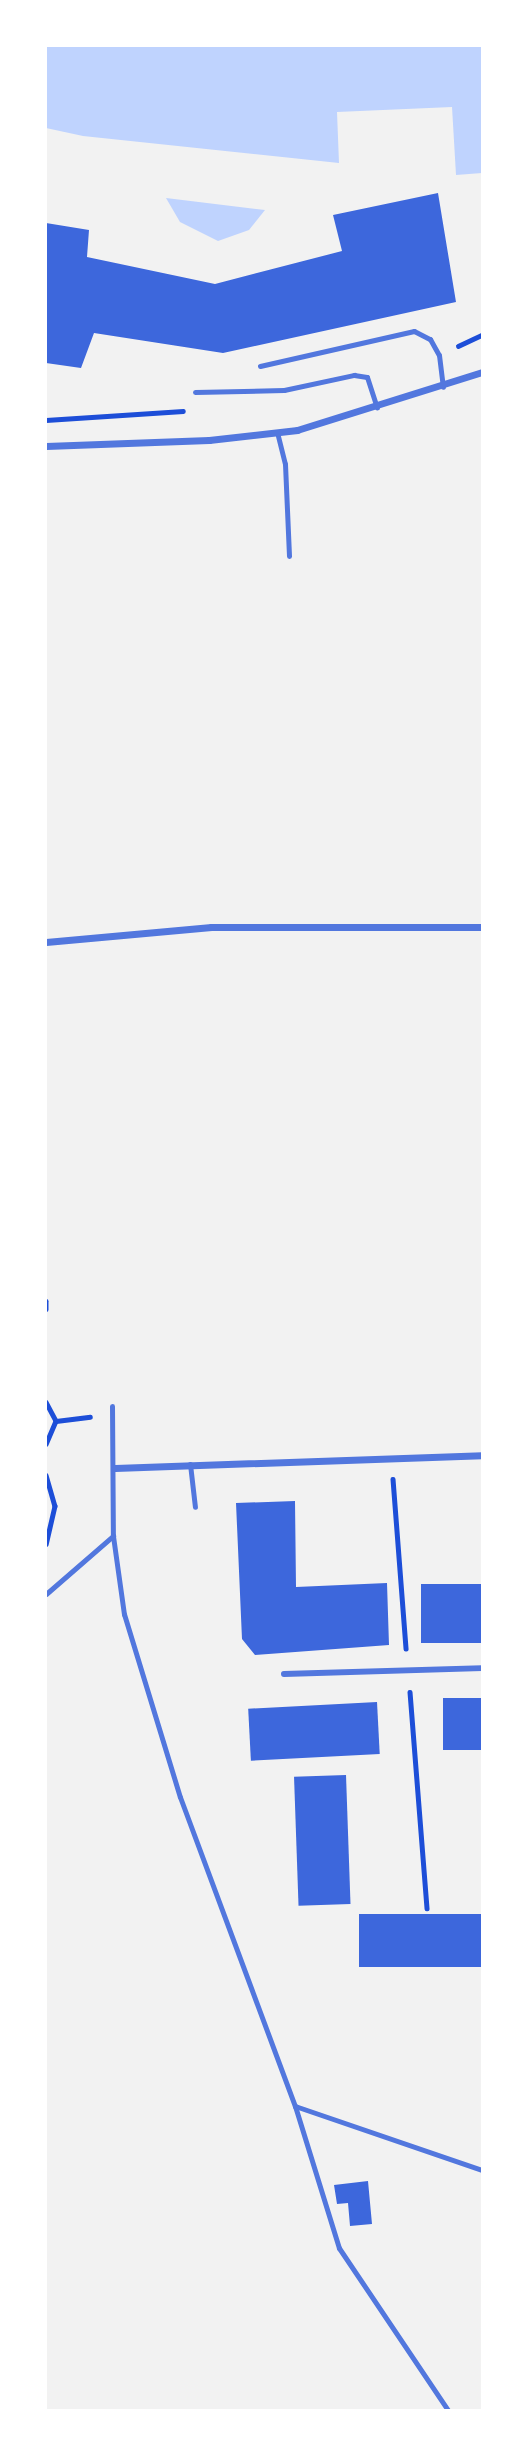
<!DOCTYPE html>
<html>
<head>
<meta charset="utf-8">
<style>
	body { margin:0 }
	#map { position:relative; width:528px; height:2456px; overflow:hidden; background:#f2f2f2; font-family:"Noto Serif",serif }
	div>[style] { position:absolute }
	.water>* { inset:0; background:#bfd3fe }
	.building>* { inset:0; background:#3d67dc; transform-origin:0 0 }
	.path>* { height:4.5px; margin:-2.25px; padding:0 2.25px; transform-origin:2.25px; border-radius:2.25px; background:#1d4ed8 }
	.service>* { height:5px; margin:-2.5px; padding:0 2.5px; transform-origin:2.5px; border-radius:2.5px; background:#5277de }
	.pedestrian>* { height:6px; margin:-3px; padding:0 3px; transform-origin:3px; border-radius:3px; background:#5277de }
	.minor>* { height:7px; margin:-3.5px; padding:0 3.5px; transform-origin:3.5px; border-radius:3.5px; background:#5277de }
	span { translate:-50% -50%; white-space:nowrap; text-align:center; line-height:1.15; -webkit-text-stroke:5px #fff; paint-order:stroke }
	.frame { position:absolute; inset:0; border:47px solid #fff; pointer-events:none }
</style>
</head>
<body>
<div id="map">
	<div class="water">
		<i style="clip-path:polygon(46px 46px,482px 46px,482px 173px,456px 175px,452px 107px,337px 112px,339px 163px,83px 136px,46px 128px)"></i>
		<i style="clip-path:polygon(166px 198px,265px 210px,249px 230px,218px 241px,180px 222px)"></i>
	</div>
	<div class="building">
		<i style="clip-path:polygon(438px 193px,456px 302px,223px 353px,94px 333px,81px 368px,46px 363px,46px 223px,89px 230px,87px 257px,215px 284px,342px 251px,333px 215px)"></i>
		<i style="clip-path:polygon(295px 1501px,296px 1587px,387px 1583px,389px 1645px,255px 1655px,242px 1639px,236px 1503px)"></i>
		<i style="left:421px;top:1584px;width:61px;height:59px"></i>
		<i style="left:482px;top:1698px;width:52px;height:39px;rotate:90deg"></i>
		<i style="left:377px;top:1702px;width:52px;height:129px;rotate:87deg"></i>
		<i style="left:346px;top:1775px;width:129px;height:52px;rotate:88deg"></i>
		<i style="left:482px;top:1914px;width:53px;height:123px;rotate:90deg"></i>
		<i style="clip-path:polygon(368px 2181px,372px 2224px,350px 2226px,348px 2203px,337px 2204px,334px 2185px)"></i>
	</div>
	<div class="path">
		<i style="left:458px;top:346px;width:26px;rotate:-25deg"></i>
		<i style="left:46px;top:420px;width:137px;rotate:-3.8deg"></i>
		<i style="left:46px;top:1301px;width:8px;rotate:90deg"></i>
		<i style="left:46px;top:1402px;width:21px;rotate:62deg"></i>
		<i style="left:56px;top:1421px;width:25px;rotate:113deg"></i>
		<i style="left:56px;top:1421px;width:34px;rotate:-7deg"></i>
		<i style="left:46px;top:1475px;width:32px;rotate:74deg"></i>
		<i style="left:55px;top:1506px;width:39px;rotate:103deg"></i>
		<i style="left:393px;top:1479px;width:170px;rotate:85.6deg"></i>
		<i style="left:410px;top:1692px;width:217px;rotate:85.5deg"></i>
	</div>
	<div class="service">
		<i style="left:260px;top:366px;width:158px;rotate:-12.8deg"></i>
		<i style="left:414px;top:331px;width:18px;rotate:27deg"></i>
		<i style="left:430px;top:339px;width:18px;rotate:61deg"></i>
		<i style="left:439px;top:355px;width:32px;rotate:83deg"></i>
		<i style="left:195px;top:392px;width:89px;rotate:-1.3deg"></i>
		<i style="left:284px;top:390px;width:72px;rotate:-12.1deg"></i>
		<i style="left:354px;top:375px;width:13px;rotate:9deg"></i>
		<i style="left:367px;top:377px;width:32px;rotate:72deg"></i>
		<i style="left:277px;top:432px;width:33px;rotate:76deg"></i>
		<i style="left:285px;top:464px;width:92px;rotate:87.5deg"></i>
		<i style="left:112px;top:1406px;width:130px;rotate:89.6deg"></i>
		<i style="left:113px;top:1536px;width:79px;rotate:82deg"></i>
		<i style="left:124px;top:1614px;width:191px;rotate:73deg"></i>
		<i style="left:180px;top:1797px;width:330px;rotate:69.6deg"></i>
		<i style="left:295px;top:2106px;width:149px;rotate:72.8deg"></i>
		<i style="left:339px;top:2248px;width:195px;rotate:56.1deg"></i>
		<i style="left:190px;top:1464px;width:43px;rotate:83.4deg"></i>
		<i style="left:46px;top:1594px;width:89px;rotate:-40.9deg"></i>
		<i style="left:295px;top:2106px;width:198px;rotate:18.9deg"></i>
	</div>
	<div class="pedestrian">
		<i style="left:284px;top:1674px;width:198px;rotate:-1.7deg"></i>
	</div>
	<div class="minor">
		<i style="left:46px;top:446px;width:163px;rotate:-2.1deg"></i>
		<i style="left:209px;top:440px;width:89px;rotate:-6.5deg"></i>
		<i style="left:297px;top:430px;width:194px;rotate:-17.4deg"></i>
		<i style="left:46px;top:942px;width:166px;rotate:-5.2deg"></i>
		<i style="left:211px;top:927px;width:271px"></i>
		<i style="left:115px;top:1468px;width:367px;rotate:-2deg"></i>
	</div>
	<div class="frame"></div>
</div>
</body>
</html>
